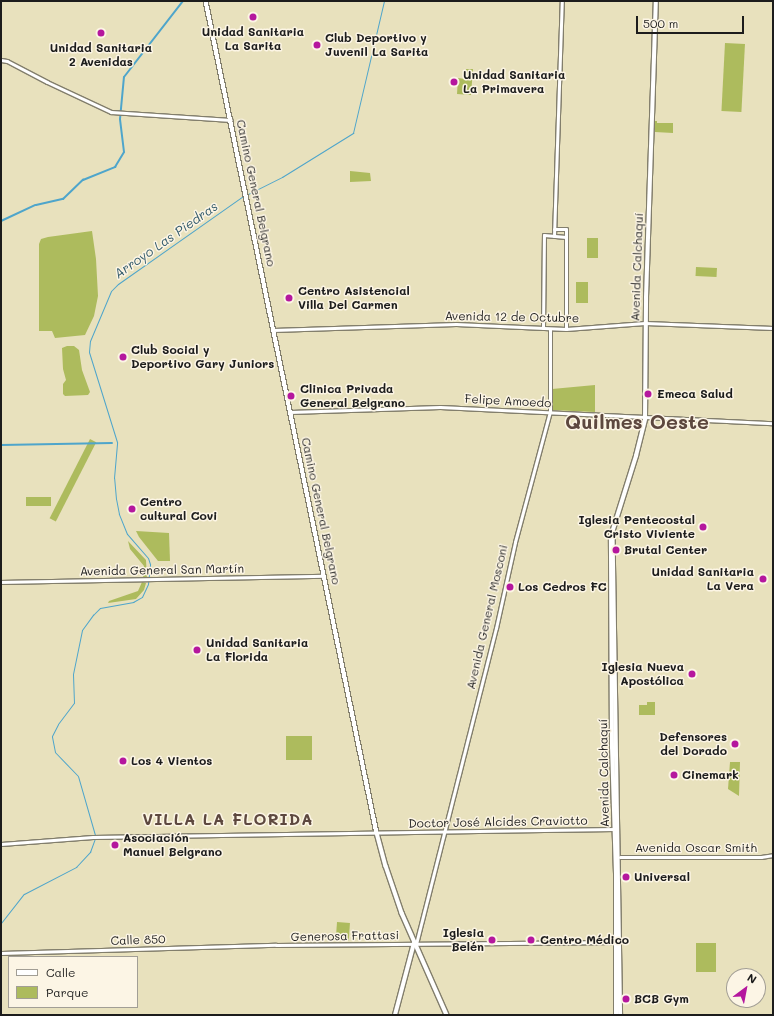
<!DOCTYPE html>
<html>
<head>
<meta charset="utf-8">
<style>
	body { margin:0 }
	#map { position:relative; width:774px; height:1016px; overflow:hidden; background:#e8e1bd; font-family:Mali,sans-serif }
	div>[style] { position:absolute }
	.green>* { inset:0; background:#adbb5d; transform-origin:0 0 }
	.stream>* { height:1px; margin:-0.5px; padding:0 0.5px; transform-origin:0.5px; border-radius:0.5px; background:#4ea5cb }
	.canal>* { height:2px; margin:-1px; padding:0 1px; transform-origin:1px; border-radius:1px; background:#4ea5cb }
	.roads { filter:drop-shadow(1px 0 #827e6c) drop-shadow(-1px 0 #827e6c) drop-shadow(0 1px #827e6c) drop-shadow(0 -1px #827e6c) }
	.secondary>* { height:3px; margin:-1.5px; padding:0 1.5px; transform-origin:1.5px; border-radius:1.5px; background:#fff }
	.primary>* { height:3.5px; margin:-1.75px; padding:0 1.75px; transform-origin:1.75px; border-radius:1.75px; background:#fff }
	.dots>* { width:11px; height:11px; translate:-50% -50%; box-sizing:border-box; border:2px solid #fcf5e5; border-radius:50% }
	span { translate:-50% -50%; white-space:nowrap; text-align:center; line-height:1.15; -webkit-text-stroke:3px #fcf5e5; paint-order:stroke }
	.poi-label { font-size:12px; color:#1c1c1c; font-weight:700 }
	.left { translate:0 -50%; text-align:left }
	.right { translate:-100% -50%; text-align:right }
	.street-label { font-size:12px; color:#1c1c1c }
	.water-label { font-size:13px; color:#325a6b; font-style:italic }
	.district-label { font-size:16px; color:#5d483f; font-weight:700; letter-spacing:1px }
	.town-label { font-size:20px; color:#5d483f; font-weight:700 }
	.frame { position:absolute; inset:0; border:2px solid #1c1c1c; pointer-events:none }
	.legend { position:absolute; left:8px; top:956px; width:130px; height:52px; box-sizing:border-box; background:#fcf5e5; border:1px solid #a29e95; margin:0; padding:5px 7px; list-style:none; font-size:12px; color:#1c1c1c }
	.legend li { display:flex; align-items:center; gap:8px; height:20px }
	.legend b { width:20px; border:1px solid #a29e95 }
	.north { position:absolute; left:726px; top:968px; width:40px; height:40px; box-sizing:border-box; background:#fcf5e5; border:1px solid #a29e95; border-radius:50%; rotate:32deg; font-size:11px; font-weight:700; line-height:16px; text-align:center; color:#1c1c1c }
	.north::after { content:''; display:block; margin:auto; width:14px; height:18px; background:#b5179e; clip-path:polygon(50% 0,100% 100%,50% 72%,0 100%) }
	.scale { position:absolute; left:636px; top:16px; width:108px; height:18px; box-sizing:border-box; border:2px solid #1c1c1c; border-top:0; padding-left:5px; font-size:12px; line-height:14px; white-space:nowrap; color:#1c1c1c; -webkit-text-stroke:3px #fcf5e5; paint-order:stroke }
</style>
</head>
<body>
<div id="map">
	<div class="green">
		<i style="left:725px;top:43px;width:20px;height:68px;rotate:3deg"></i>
		<i style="clip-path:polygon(466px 69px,473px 69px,471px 95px,457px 94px,458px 78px,465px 79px)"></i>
		<i style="clip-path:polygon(654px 121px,657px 121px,657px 123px,673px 123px,673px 133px,655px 132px)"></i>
		<i style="clip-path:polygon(350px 171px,370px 173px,371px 181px,350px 182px)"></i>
		<i style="clip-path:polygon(92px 231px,96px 259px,98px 296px,94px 316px,85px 335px,55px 338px,52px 331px,39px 331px,39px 244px,41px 239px,48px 237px)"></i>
		<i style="left:587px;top:238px;width:11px;height:20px"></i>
		<i style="left:696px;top:267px;width:21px;height:9px;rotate:3deg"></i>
		<i style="left:576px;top:282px;width:12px;height:21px"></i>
		<i style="clip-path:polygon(67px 346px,74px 346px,79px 350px,82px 370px,90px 392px,88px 395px,65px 396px,63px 394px,63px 384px,66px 380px,63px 369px,62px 348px)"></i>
		<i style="clip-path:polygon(595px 385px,595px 412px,552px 410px,552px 389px)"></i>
		<i style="left:90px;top:439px;width:7px;height:89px;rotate:27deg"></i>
		<i style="left:51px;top:497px;width:9px;height:25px;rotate:90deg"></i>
		<i style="clip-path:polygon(136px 531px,169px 533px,170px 561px,158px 561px,139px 537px)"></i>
		<i style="clip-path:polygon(128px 541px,146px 560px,147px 578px,143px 578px,144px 566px,130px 549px)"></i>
		<i style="clip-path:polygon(142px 582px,146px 583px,144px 590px,136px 599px,108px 603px,109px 601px,138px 591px)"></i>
		<i style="clip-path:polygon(647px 702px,655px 702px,655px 715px,639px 715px,639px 705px,647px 705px)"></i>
		<i style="left:286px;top:736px;width:26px;height:24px"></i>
		<i style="clip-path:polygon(730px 762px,740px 762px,739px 796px,728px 789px)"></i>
		<i style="left:337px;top:922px;width:13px;height:18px;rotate:4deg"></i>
		<i style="left:716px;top:943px;width:29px;height:20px;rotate:90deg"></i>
	</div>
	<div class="stream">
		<i style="left:95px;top:835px;width:61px;rotate:-106.1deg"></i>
		<i style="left:78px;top:776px;width:33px;rotate:-134deg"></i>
		<i style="left:55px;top:752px;width:16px;rotate:-101deg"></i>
		<i style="left:52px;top:736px;width:13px;rotate:-63deg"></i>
		<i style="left:58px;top:724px;width:26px;rotate:-53deg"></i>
		<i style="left:74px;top:703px;width:29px;rotate:-92deg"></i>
		<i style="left:73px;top:674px;width:45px;rotate:-78.4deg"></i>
		<i style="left:82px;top:630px;width:19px;rotate:-54deg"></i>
		<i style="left:93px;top:615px;width:10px;rotate:-45deg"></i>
		<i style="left:100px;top:608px;width:34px;rotate:-10deg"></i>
		<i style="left:133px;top:602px;width:10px;rotate:-29deg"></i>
		<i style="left:142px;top:597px;width:14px;rotate:-65deg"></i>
		<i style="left:148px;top:584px;width:20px;rotate:-84deg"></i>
		<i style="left:150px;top:564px;width:6px;rotate:-108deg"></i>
		<i style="left:148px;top:558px;width:32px;rotate:-131deg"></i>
		<i style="left:127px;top:534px;width:22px;rotate:-112deg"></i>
		<i style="left:119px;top:514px;width:15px;rotate:-101deg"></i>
		<i style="left:116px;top:499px;width:21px;rotate:-95deg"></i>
		<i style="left:114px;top:478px;width:36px;rotate:-85deg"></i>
		<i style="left:117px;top:442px;width:94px;rotate:-107.3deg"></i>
		<i style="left:89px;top:352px;width:11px;rotate:-85deg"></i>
		<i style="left:90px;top:341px;width:54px;rotate:-67.2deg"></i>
		<i style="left:111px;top:291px;width:10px;rotate:-45deg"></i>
		<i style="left:118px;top:284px;width:151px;rotate:-35.1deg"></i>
		<i style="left:242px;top:197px;width:45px;rotate:-26.6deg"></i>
		<i style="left:282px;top:177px;width:84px;rotate:-31.8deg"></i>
		<i style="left:353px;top:133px;width:136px;rotate:-76.8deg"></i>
		<i style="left:1px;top:923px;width:37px;rotate:-52deg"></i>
		<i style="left:24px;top:894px;width:59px;rotate:-27.4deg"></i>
		<i style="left:76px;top:867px;width:21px;rotate:-47deg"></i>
		<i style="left:90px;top:852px;width:15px;rotate:-70deg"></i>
	</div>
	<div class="canal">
		<i style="left:1px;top:221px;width:38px;rotate:-25deg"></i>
		<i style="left:36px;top:205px;width:28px;rotate:-13deg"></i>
		<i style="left:63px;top:199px;width:28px;rotate:-44deg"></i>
		<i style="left:83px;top:180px;width:35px;rotate:-22deg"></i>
		<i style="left:115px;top:167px;width:17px;rotate:-59deg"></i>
		<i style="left:124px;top:152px;width:33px;rotate:-97deg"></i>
		<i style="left:120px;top:119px;width:42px;rotate:-84.6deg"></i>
		<i style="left:124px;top:77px;width:96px;rotate:-52.2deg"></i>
		<i style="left:1px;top:445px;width:111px;rotate:-1deg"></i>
	</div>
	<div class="roads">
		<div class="secondary">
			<i style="left:1px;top:60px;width:6px;rotate:9deg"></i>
			<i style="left:7px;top:61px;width:45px;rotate:27.7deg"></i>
			<i style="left:47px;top:82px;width:71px;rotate:25.1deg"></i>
			<i style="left:111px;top:112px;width:120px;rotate:3.8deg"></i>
			<i style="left:554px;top:229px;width:12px"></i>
			<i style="left:566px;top:229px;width:100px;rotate:90deg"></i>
			<i style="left:554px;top:236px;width:235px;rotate:-88.1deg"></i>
			<i style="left:543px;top:328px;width:93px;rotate:-89.4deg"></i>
			<i style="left:544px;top:235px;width:22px;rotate:5deg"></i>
			<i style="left:273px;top:330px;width:183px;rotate:-1.9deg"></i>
			<i style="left:456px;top:324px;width:110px;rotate:2.6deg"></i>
			<i style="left:566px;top:329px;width:79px;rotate:-4.3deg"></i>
			<i style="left:645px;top:323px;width:128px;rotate:2.2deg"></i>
			<i style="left:290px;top:412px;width:150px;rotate:-1.9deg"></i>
			<i style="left:440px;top:407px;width:333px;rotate:2.8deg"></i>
			<i style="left:1px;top:582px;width:323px;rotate:-1.1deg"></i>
			<i style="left:1px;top:844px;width:92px;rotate:-4.4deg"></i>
			<i style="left:93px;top:837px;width:522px;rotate:-0.88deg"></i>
			<i style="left:620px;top:857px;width:141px"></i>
			<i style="left:761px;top:857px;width:12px;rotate:-9deg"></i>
			<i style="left:416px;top:944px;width:326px;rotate:-75.8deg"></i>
			<i style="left:496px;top:628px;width:88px;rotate:-77.5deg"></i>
			<i style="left:515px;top:542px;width:136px;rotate:-75deg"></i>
			<i style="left:550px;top:411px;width:82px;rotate:-90deg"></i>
			<i style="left:1px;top:953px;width:275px;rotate:-1.7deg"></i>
			<i style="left:276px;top:945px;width:341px;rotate:-0.5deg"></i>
		</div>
		<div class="primary">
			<i style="left:206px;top:1px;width:849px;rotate:78.39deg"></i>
			<i style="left:377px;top:833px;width:34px;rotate:75deg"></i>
			<i style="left:386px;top:866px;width:50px;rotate:71.2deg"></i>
			<i style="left:402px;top:913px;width:111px;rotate:66.2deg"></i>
			<i style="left:613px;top:532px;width:483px;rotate:89.1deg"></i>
			<i style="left:395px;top:1015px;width:74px;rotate:-75.2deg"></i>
			<i style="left:616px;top:1015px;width:141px;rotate:-90deg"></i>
			<i style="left:616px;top:874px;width:126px;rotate:-91.8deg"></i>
			<i style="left:612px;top:748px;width:212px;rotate:-90.3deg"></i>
			<i style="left:611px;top:536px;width:84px;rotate:-72.6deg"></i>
			<i style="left:636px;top:456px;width:38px;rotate:-76deg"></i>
			<i style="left:645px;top:419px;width:121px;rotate:-89.5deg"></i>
			<i style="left:646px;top:298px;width:297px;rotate:-88.1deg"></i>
		</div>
	</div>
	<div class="dots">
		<i style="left:253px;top:17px;background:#b5179e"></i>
		<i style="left:101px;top:33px;background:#b5179e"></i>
		<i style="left:317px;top:45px;background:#b5179e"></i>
		<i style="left:454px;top:82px;background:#b5179e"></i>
		<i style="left:289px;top:298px;background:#b5179e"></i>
		<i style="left:123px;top:357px;background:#b5179e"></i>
		<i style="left:648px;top:394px;background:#b5179e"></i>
		<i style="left:291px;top:396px;background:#b5179e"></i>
		<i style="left:132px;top:509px;background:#b5179e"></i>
		<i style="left:703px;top:527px;background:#b5179e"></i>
		<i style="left:616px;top:550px;background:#b5179e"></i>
		<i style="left:763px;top:579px;background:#b5179e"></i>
		<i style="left:510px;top:587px;background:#b5179e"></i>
		<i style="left:197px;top:650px;background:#b5179e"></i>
		<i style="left:692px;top:674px;background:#b5179e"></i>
		<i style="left:735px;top:744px;background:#b5179e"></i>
		<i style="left:123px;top:761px;background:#b5179e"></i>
		<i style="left:674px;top:775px;background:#b5179e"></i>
		<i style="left:115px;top:845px;background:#b5179e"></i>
		<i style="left:626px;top:877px;background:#b5179e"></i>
		<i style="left:492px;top:940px;background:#b5179e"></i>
		<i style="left:531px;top:940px;background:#b5179e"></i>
		<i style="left:626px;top:999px;background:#b5179e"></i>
	</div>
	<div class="poi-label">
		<span style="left:253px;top:39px">Unidad Sanitaria<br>La Sarita</span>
		<span class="left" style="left:325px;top:45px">Club Deportivo y<br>Juvenil La Sarita</span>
		<span style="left:101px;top:55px">Unidad Sanitaria<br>2 Avenidas</span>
		<span class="left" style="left:463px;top:82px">Unidad Sanitaria<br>La Primavera</span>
		<span class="left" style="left:298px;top:298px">Centro Asistencial<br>Villa Del Carmen</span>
		<span class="left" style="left:131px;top:357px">Club Social y<br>Deportivo Gary Juniors</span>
		<span class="left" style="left:300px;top:396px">Clinica Privada<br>General Belgrano</span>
		<span class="left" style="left:657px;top:394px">Emeca Salud</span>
		<span class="left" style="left:140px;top:509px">Centro<br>cultural Covi</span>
		<span class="right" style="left:695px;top:527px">Iglesia Pentecostal<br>Cristo Viviente</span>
		<span class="left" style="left:624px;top:550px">Brutal Center</span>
		<span class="right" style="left:754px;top:579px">Unidad Sanitaria<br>La Vera</span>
		<span class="left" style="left:518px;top:587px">Los Cedros FC</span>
		<span class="left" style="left:206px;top:650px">Unidad Sanitaria<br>La Florida</span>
		<span class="right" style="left:684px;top:674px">Iglesia Nueva<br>Apostólica</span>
		<span class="right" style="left:727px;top:744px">Defensores<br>del Dorado</span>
		<span class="left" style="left:131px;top:761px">Los 4 Vientos</span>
		<span class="left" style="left:682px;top:775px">Cinemark</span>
		<span class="left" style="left:123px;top:845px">Asociación<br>Manuel Belgrano</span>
		<span class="left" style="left:634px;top:877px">Universal</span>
		<span class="right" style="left:484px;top:940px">Iglesia<br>Belén</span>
		<span class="left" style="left:540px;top:940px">Centro Médico</span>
		<span class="left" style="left:634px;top:999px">BCB Gym</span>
	</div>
	<div class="street-label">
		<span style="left:256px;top:193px;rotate:78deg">Camino General Belgrano</span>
		<span style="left:637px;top:267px;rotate:-88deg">Avenida Calchaquí</span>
		<span style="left:512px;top:317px;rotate:1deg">Avenida 12 de Octubre</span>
		<span style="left:508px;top:401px;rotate:3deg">Felipe Amoedo</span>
		<span style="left:321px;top:511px;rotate:78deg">Camino General Belgrano</span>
		<span style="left:162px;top:570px;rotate:-1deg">Avenida General San Martín</span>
		<span style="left:487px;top:617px;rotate:-77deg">Avenida General Mosconi</span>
		<span style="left:604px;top:773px;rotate:-91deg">Avenida Calchaquí</span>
		<span style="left:498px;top:822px;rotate:-1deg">Doctor José Alcides Craviotto</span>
		<span style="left:696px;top:848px">Avenida Oscar Smith</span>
		<span style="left:345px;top:936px;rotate:-1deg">Generosa Frattasi</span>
		<span style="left:138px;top:940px;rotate:-2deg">Calle 850</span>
	</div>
	<div class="water-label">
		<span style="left:166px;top:240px;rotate:-35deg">Arroyo Las Piedras</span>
	</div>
	<div class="district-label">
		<span style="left:228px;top:819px">VILLA LA FLORIDA</span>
	</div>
	<div class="town-label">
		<span style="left:637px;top:421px">Quilmes Oeste</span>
	</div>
	<div class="frame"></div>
	<ul class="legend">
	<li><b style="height:5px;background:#fff"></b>Calle</li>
	<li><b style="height:11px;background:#adbb5d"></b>Parque</li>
	</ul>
	<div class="north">N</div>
	<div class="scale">500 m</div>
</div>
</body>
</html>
